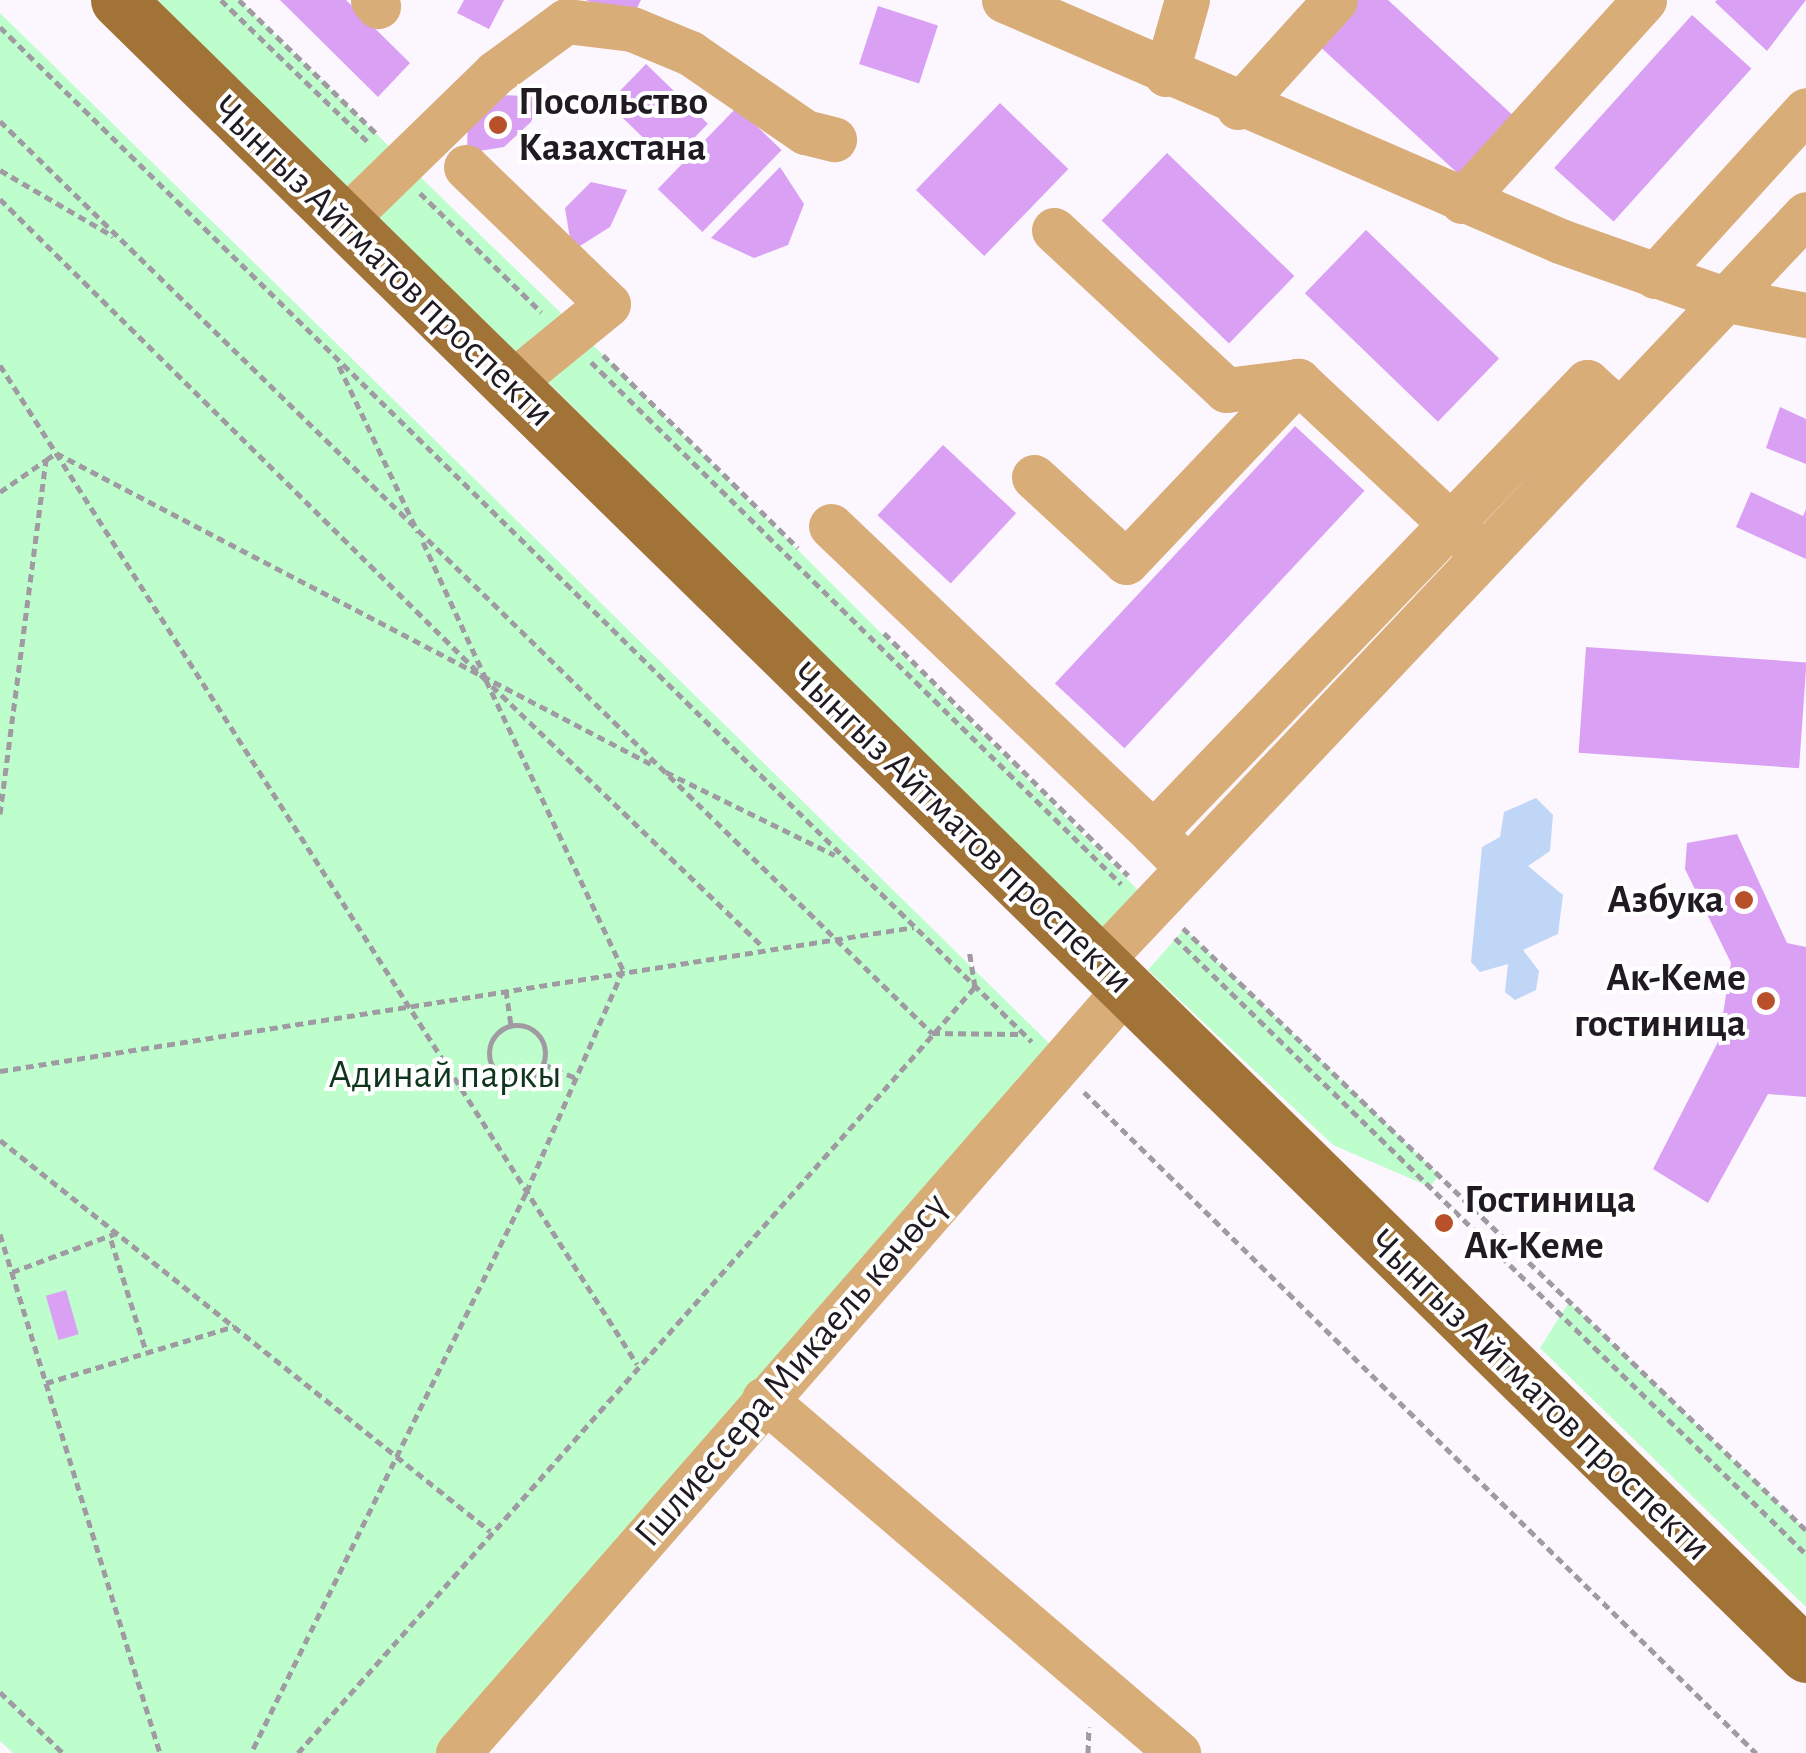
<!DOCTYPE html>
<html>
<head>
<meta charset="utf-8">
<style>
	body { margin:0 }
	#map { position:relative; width:1806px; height:1753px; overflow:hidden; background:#fcf6ff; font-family:"Alegreya Sans",sans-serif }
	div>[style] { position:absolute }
	.green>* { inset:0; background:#befdcc; transform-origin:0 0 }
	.water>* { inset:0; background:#bfd6f7 }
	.building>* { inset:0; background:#daa0f3; transform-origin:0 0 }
	.path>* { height:5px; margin-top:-2.5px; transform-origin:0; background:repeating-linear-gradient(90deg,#a09aa3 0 8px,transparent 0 13px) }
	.path>.ring { margin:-2.5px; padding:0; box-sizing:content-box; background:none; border:5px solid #a09aa3; border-radius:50% }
	.minor>* { height:45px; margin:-22.5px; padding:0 22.5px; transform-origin:22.5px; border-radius:22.5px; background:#d8ad78 }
	.major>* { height:55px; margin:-27.5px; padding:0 27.5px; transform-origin:27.5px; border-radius:27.5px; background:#a17337 }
	.dots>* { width:28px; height:28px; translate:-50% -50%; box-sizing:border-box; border:5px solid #fff; border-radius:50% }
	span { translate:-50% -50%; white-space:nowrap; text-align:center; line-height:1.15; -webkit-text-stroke:8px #fff; paint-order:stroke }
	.poi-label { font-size:40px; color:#201b23; font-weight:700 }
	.left { translate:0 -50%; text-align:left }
	.right { translate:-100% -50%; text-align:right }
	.street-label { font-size:40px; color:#201b23 }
	.park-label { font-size:40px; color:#0f361c }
</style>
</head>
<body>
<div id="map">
	<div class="green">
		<i style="clip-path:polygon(146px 0,239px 0,398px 155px,351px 201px)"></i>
		<i style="clip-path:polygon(0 13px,1057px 1051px,449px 1753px,13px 1753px,0 1741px)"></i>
		<i style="left:414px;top:171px;width:222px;height:65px;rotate:44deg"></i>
		<i style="left:587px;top:339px;width:785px;height:58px;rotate:45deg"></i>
		<i style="clip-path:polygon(1184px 929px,1439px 1175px,1430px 1187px,1333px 1145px,1148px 970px)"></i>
		<i style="clip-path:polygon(1569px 1302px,1806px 1530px,1806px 1607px,1540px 1348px)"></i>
	</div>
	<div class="water">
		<i style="clip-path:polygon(1536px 798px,1553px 815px,1550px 851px,1528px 866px,1563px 895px,1558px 934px,1523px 950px,1539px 971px,1536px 990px,1515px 1000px,1505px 992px,1508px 964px,1480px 972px,1471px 962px,1482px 847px,1500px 837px,1504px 812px)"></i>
	</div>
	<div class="building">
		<i style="clip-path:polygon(280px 0,346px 0,410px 63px,378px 97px)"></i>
		<i style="clip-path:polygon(464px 0,504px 0,489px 29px,457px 13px)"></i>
		<i style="clip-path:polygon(586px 0,641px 0,630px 22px)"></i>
		<i style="clip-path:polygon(1356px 0,1388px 0,1519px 121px,1465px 180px,1316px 43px)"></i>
		<i style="clip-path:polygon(1806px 0,1767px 51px,1715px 2px,1717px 0)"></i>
		<i style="left:878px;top:6px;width:63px;height:61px;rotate:18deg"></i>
		<i style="left:1692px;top:15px;width:80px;height:206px;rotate:42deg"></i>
		<i style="left:646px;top:64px;width:86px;height:55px;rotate:44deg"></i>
		<i style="clip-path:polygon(501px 95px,540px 97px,531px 122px,504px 147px,467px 153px,468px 115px)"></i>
		<i style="left:1000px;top:103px;width:95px;height:121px;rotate:44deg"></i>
		<i style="left:737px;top:107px;width:62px;height:114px;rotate:44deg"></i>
		<i style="left:1167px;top:153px;width:177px;height:94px;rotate:44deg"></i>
		<i style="clip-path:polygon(780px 167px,804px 204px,788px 245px,754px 258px,711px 238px)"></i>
		<i style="clip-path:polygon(591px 182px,627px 190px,610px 227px,572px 251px,565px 208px)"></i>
		<i style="left:1366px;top:230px;width:185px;height:88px;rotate:44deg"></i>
		<i style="clip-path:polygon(1780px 407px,1806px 419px,1806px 464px,1766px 448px)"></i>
		<i style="left:1295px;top:426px;width:95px;height:352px;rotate:43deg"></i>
		<i style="left:943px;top:445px;width:100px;height:96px;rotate:43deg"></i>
		<i style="clip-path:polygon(1751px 492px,1803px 516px,1806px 509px,1806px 559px,1736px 527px)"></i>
		<i style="left:1586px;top:647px;width:221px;height:106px;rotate:4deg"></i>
		<i style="clip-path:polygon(1737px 834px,1787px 943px,1806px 947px,1806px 1097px,1768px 1094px,1708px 1203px,1653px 1169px,1719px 1040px,1731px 963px,1685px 869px,1687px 843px)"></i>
		<i style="left:66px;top:1290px;width:46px;height:21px;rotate:74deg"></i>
	</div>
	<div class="path">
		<i style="left:221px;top:0;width:207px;rotate:44deg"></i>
		<i style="left:239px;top:0;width:192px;rotate:44.2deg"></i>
		<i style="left:0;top:27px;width:1447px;rotate:44.52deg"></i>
		<i style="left:0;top:121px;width:1304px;rotate:44.38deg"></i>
		<i style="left:932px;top:1033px;width:92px;rotate:0.6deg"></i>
		<i style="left:0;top:170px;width:131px;rotate:30.3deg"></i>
		<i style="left:420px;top:193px;width:170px;rotate:44.5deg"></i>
		<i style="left:0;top:199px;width:684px;rotate:44.7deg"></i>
		<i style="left:486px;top:680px;width:321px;rotate:64.7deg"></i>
		<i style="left:623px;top:970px;width:243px;rotate:113.5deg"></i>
		<i style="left:526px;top:1193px;width:624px;rotate:116.15deg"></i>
		<i style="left:603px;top:355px;width:274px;rotate:44.7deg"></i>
		<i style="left:591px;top:362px;width:744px;rotate:44.56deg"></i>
		<i style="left:0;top:365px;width:1185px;rotate:57.48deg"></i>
		<i style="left:339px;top:366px;width:184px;rotate:64.6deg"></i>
		<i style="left:0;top:492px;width:56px;rotate:-34.8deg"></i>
		<i style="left:423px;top:542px;width:149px;rotate:65.3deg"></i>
		<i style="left:884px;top:633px;width:344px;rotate:44.8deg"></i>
		<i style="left:492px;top:686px;width:373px;rotate:43.9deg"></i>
		<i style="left:666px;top:772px;width:188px;rotate:26.2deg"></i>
		<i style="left:0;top:814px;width:357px;rotate:-82.6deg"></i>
		<i style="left:46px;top:460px;width:12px;rotate:-35deg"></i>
		<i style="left:56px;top:453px;width:671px;rotate:27.6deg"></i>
		<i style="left:1183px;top:928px;width:866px;rotate:44.02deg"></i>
		<i style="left:1175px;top:938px;width:882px;rotate:44.31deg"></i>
		<i style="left:506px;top:990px;width:35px;rotate:82deg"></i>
		<i class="ring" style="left:489px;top:1025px;width:51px;height:51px"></i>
		<i style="left:543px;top:1064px;width:39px;rotate:23deg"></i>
		<i style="left:0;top:1071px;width:925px;rotate:-8.95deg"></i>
		<i style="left:459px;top:1089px;width:40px;rotate:-32deg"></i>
		<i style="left:1084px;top:1092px;width:943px;rotate:44.53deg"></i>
		<i style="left:0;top:1140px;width:627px;rotate:38.59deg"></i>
		<i style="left:0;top:1234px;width:543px;rotate:72.87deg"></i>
		<i style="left:111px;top:1240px;width:116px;rotate:72.5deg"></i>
		<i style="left:12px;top:1272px;width:112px;rotate:-20.4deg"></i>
		<i style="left:46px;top:1383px;width:197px;rotate:-16.8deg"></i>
		<i style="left:0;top:1692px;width:88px;rotate:44.1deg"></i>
		<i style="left:298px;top:1753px;width:1022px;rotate:-48.53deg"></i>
		<i style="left:975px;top:987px;width:37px;rotate:-99deg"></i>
		<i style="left:1088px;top:1753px;width:26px;rotate:-88deg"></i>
	</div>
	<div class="minor">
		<i style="left:373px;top:0;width:8px;rotate:50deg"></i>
		<i style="left:1004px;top:0;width:606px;rotate:23.43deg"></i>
		<i style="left:1560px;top:241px;width:177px;rotate:19.5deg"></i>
		<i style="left:1727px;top:300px;width:80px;rotate:10.8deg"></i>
		<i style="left:1166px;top:74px;width:77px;rotate:-74.2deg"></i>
		<i style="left:1238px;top:107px;width:144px;rotate:-47.8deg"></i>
		<i style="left:466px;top:167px;width:197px;rotate:44deg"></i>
		<i style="left:608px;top:304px;width:127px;rotate:140.8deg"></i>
		<i style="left:1462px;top:201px;width:271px;rotate:-47.8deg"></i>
		<i style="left:343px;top:221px;width:212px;rotate:-44.2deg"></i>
		<i style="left:495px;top:73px;width:88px;rotate:-36.2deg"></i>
		<i style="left:566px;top:21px;width:66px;rotate:6.9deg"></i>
		<i style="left:632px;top:29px;width:63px;rotate:22.5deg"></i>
		<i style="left:690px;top:53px;width:140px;rotate:34.5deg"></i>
		<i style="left:805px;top:132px;width:30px;rotate:14deg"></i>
		<i style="left:1054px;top:230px;width:235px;rotate:42.9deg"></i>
		<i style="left:1226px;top:390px;width:73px;rotate:-7.1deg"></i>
		<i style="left:1298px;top:381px;width:236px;rotate:43.1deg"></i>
		<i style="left:1655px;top:276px;width:224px;rotate:-47.7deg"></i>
		<i style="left:1034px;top:477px;width:125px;rotate:42.7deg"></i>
		<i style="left:1126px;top:562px;width:250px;rotate:-46.5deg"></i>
		<i style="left:831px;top:526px;width:445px;rotate:43.6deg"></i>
		<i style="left:1184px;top:864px;width:44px;rotate:-135deg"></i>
		<i style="left:1153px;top:833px;width:626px;rotate:-46.1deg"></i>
		<i style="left:1587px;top:382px;width:43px;rotate:42.2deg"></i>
		<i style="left:1099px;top:962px;width:1029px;rotate:-46.61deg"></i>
		<i style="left:764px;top:1399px;width:545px;rotate:40.53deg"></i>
		<i style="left:458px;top:1753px;width:1016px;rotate:-48.87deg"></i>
	</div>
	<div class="major">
		<i style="left:118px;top:0;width:2364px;rotate:44.43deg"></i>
	</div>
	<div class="dots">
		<i style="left:498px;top:125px;background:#b85129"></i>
		<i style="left:1744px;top:900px;background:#b85129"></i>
		<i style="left:1766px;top:1001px;background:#b85129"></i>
		<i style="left:1444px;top:1223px;background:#b85129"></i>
	</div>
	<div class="poi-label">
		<span class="left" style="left:518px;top:125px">Посольство<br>Казахстана</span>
		<span class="right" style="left:1724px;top:900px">Азбука</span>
		<span class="right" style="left:1746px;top:1001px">Ак-Кеме<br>гостиница</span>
		<span class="left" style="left:1464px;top:1223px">Гостиница<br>Ак-Кеме</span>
	</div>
	<div class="street-label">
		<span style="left:383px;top:261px;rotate:44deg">Чынгыз Айтматов проспекти</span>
		<span style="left:962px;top:828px;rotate:44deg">Чынгыз Айтматов проспекти</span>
		<span style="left:791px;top:1370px;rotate:-49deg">Гшлиессера Микаель көчөсү</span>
		<span style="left:1540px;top:1395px;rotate:44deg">Чынгыз Айтматов проспекти</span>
	</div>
	<div class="park-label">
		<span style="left:445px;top:1075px">Адинай паркы</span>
	</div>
</div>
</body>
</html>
